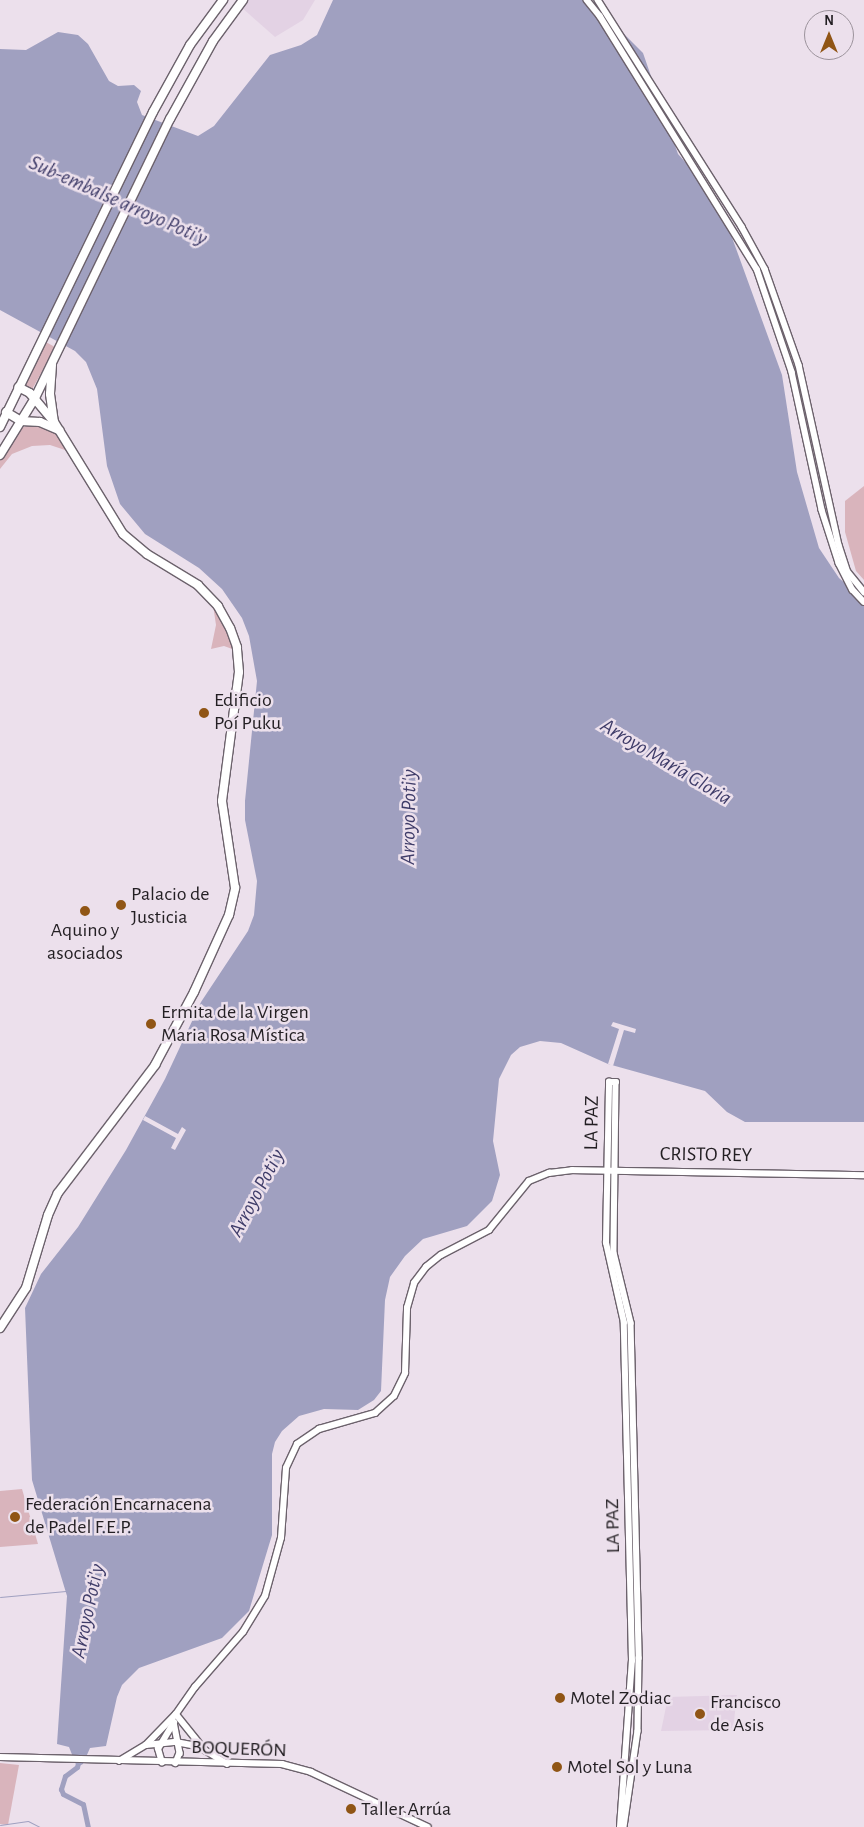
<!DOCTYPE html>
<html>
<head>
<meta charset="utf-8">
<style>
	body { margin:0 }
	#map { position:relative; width:864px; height:1827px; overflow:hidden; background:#ece0ec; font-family:"Alegreya Sans",sans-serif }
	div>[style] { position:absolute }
	.built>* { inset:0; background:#e3d2e4 }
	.green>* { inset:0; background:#d9b4bc; transform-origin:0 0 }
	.water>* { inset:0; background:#a0a0c0 }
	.pier>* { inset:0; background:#ece0ec }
	.stream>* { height:1px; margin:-0.5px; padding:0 0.5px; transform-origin:0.5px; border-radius:0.5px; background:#a0a0c0 }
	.canal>* { height:5px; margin:-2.5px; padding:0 2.5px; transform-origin:2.5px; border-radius:2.5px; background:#a0a0c0 }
	.roads { filter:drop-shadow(1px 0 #6c626c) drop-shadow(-1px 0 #6c626c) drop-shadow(0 1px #6c626c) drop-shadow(0 -1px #6c626c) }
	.tertiary>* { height:5.5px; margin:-2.75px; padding:0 2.75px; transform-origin:2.75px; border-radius:2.75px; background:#fff }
	.primary>* { height:8px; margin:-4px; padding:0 4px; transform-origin:4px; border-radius:4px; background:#fff }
	.trunk>* { height:8px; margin:-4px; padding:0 4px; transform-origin:4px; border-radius:4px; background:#fff }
	.dots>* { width:14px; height:14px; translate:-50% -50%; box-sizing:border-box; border:2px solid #ece0ec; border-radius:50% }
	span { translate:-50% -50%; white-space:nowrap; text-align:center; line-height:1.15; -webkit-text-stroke:5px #ece0ec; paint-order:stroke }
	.poi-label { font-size:20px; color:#231f23 }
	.left { translate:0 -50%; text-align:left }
	.street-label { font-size:20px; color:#231f23 }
	.water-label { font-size:21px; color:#3f3c69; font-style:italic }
	.north { position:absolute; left:804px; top:10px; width:50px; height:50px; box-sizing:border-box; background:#ece0ec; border:1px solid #9c939c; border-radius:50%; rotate:0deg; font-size:14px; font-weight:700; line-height:20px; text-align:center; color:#231f23 }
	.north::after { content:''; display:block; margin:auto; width:18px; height:22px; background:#905515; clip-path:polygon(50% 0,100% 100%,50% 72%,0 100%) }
</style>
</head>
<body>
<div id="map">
	<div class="built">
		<i style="clip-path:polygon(248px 0,315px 0,303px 20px,275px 37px,241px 7px)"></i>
		<i style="clip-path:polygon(737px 1695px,733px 1730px,661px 1731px,668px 1697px)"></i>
	</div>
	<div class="green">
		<i style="left:44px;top:341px;width:13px;height:49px;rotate:29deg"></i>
		<i style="clip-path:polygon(33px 423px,54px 428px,71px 452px,50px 445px,32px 446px,12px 454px,0 469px,0 459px,19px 429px)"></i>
		<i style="clip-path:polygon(864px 486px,864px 580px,856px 571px,845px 532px,845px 501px)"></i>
		<i style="clip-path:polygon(213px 605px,222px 616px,235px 650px,224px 646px,211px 649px,216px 625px)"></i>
		<i style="clip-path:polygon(22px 1489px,38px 1544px,0 1547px,0 1491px)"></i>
		<i style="clip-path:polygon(0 1763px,19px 1765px,8px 1825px,0 1824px)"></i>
	</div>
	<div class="water">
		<i style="clip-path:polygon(333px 0,590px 0,643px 53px,678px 154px,718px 199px,782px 375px,797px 472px,819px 548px,839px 578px,864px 600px,864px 1122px,745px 1122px,727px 1112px,705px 1091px,608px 1064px,561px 1043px,540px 1041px,520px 1047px,511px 1055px,499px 1079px,493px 1141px,500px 1175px,492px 1201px,467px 1226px,423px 1239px,405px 1256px,390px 1277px,385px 1300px,381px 1391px,374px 1400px,358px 1410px,324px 1409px,299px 1416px,282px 1431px,275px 1442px,272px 1454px,272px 1535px,249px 1611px,222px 1638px,139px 1668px,122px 1685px,117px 1697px,106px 1746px,90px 1748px,83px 1764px,77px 1767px,69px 1747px,57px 1744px,67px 1596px,32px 1480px,25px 1308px,41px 1274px,78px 1227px,126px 1150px,165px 1079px,201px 1002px,248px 931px,254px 915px,257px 881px,245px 820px,245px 801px,257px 681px,249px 636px,242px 618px,222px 589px,199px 568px,145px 534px,120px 504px,107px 466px,97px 389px,86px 362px,75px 351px,0 310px,0 316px,0 49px,26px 50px,58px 32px,78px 35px,88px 44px,109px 81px,118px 86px,134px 85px,141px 91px,137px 102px,142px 115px,198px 136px,214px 126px,270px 55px,301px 45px,317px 35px)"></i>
	</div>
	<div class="pier">
		<i style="clip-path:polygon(613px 1022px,636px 1029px,635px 1033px,624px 1030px,613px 1066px,608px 1064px,619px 1029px,611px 1026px)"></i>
		<i style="clip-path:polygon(145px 1116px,178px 1134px,182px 1127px,186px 1130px,175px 1150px,171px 1148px,176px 1138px,143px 1120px)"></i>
	</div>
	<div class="stream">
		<i style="left:0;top:1597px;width:66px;rotate:-5.2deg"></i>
		<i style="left:0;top:1825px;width:28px;rotate:-8deg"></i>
		<i style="left:28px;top:1821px;width:13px;rotate:27deg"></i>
	</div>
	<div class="canal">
		<i style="left:78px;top:1763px;width:4px;rotate:104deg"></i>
		<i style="left:77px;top:1767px;width:15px;rotate:143deg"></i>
		<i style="left:65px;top:1776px;width:14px;rotate:107deg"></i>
		<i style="left:61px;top:1789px;width:5px;rotate:68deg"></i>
		<i style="left:63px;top:1794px;width:22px;rotate:27deg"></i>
		<i style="left:83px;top:1804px;width:24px;rotate:78deg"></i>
	</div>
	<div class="roads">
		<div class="tertiary">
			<i style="left:587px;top:0;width:21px;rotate:51deg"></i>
			<i style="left:600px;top:16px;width:298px;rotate:58.2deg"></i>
			<i style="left:757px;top:269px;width:109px;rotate:71.2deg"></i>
			<i style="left:792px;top:372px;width:141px;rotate:77.7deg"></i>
			<i style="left:822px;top:510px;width:56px;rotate:72.2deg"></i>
			<i style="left:839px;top:563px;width:30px;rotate:63deg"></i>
			<i style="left:853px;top:590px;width:16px;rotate:47deg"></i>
			<i style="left:598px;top:0;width:269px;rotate:57.6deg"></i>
			<i style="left:742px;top:227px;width:48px;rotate:61.3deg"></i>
			<i style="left:765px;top:269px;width:102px;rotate:70.5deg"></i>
			<i style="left:799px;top:365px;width:184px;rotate:77.5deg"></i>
			<i style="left:839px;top:545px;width:28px;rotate:72deg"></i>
			<i style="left:848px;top:572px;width:26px;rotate:51deg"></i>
			<i style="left:176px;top:1714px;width:46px;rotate:51.1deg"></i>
			<i style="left:205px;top:1750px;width:26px;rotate:32deg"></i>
			<i style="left:174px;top:1722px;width:32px;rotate:79deg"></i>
			<i style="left:180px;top:1753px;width:11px;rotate:112deg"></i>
			<i style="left:146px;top:1745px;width:30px;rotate:-6deg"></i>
			<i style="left:176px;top:1742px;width:26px;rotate:11deg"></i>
			<i style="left:0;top:1757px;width:282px;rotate:1.4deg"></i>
			<i style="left:282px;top:1764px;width:30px;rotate:15deg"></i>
			<i style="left:311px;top:1772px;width:129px;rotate:25.2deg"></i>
			<i style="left:119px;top:1761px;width:31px;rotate:-31deg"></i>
			<i style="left:146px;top:1745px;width:43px;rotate:-45.9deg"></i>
			<i style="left:176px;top:1714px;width:33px;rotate:-55deg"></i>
			<i style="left:195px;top:1687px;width:73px;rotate:-48.9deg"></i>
			<i style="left:243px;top:1632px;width:42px;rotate:-58.6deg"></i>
			<i style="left:265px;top:1596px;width:60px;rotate:-74.6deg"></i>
			<i style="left:281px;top:1538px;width:70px;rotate:-85.9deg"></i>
			<i style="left:286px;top:1468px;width:26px;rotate:-65deg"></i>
			<i style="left:297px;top:1444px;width:27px;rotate:-34deg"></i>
			<i style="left:319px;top:1429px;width:58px;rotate:-15.9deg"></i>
			<i style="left:375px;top:1413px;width:25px;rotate:-42deg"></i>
			<i style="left:394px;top:1396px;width:25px;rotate:-64deg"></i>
			<i style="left:405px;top:1373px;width:65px;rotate:-88.2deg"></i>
			<i style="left:407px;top:1308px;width:26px;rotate:-74deg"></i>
			<i style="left:414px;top:1283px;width:20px;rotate:-53deg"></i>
			<i style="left:426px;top:1267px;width:19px;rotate:-39deg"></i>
			<i style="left:441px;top:1255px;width:54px;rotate:-27.5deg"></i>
			<i style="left:489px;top:1230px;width:63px;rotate:-50.8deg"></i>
			<i style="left:529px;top:1181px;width:22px;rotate:-22deg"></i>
			<i style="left:549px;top:1173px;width:23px;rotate:-7deg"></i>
			<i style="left:572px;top:1170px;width:292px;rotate:1deg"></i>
			<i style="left:162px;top:1763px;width:15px;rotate:-106deg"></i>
			<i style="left:158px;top:1749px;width:31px;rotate:-59deg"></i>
			<i style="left:620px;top:1827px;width:166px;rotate:-85.9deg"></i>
			<i style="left:632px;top:1661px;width:338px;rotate:-91.4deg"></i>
			<i style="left:624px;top:1323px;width:82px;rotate:-102.7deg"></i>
			<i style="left:606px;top:1243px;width:161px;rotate:-88.9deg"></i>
			<i style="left:609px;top:1082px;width:7px"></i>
			<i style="left:616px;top:1082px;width:171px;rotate:90.7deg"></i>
			<i style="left:614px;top:1253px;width:72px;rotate:76.3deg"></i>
			<i style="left:631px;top:1323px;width:335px;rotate:88.6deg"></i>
			<i style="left:639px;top:1658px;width:73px;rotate:90.8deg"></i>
			<i style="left:638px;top:1731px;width:97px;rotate:98.3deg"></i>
		</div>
		<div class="primary">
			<i style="left:6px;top:412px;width:17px;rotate:31deg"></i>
			<i style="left:21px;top:421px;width:19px;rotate:3deg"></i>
			<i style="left:40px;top:422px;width:21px;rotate:23deg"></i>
			<i style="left:0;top:1328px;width:48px;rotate:-57deg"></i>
			<i style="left:26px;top:1288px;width:76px;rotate:-73.2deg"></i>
			<i style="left:48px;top:1215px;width:24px;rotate:-66deg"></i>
			<i style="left:58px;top:1193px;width:161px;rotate:-52.8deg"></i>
			<i style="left:155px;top:1065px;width:83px;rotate:-61.9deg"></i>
			<i style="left:194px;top:992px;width:85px;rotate:-65.6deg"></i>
			<i style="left:229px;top:915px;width:28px;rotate:-77deg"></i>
			<i style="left:235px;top:888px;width:88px;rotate:-98.5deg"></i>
			<i style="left:222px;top:801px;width:130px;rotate:-82.5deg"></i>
			<i style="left:239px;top:672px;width:25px;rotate:-95deg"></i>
			<i style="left:237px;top:647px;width:20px;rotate:-110deg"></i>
			<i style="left:230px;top:628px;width:25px;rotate:-119deg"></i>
			<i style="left:218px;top:606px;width:29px;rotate:-134deg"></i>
			<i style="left:198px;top:585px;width:60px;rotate:-148.7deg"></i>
			<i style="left:147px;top:554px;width:31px;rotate:-140deg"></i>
			<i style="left:123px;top:534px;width:132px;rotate:-121.6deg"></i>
			<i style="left:54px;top:422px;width:38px;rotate:-130deg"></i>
			<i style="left:30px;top:393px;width:13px;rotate:-153deg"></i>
		</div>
		<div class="trunk">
			<i style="left:52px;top:365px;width:29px;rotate:94deg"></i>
			<i style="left:50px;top:394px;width:28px;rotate:82deg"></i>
			<i style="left:0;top:427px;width:350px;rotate:-64.1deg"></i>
			<i style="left:153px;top:112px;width:77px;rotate:-61.1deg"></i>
			<i style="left:190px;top:45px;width:56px;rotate:-53.7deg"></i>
			<i style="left:0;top:455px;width:67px;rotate:-58.4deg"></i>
			<i style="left:35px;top:398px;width:310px;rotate:-64.2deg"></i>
			<i style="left:170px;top:119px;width:89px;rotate:-61.1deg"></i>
			<i style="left:213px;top:41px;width:51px;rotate:-53.8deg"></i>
		</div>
	</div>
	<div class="dots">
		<i style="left:204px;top:713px;background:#905515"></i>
		<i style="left:121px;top:905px;background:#905515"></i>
		<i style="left:85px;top:911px;background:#905515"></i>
		<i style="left:151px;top:1024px;background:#905515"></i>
		<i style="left:15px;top:1517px;background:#905515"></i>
		<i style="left:560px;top:1698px;background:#905515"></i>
		<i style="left:700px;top:1714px;background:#905515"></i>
		<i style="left:557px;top:1767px;background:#905515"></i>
		<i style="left:351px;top:1809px;background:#905515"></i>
	</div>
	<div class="poi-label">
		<span class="left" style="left:214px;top:712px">Edificio<br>Poí Puku</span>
		<span class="left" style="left:131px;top:906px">Palacio de<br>Justicia</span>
		<span style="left:85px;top:942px">Aquino y<br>asociados</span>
		<span class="left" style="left:161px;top:1024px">Ermita de la Virgen<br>Maria Rosa Mística</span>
		<span class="left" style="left:25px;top:1516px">Federación Encarnacena<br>de Padel F.E.P.</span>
		<span class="left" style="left:570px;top:1698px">Motel Zodiac</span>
		<span class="left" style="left:710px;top:1714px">Francisco<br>de Asis</span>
		<span class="left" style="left:567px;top:1767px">Motel Sol y Luna</span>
		<span class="left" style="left:361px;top:1809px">Taller Arrúa</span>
	</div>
	<div class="street-label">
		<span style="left:592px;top:1123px;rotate:-89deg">LA PAZ</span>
		<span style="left:706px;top:1155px;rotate:1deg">CRISTO REY</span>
		<span style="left:613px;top:1526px;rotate:-91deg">LA PAZ</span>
		<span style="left:239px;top:1749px;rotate:2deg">BOQUERÓN</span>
	</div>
	<div class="water-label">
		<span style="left:118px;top:201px;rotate:24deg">Sub-embalse arroyo Poti'y</span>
		<span style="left:666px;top:762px;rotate:31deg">Arroyo María Gloria</span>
		<span style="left:409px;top:817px;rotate:-89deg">Arroyo Poti'y</span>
		<span style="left:257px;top:1193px;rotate:-62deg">Arroyo Poti'y</span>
		<span style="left:88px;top:1611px;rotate:-78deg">Arroyo Poti'y</span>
	</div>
	<div class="north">N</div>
</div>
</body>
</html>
